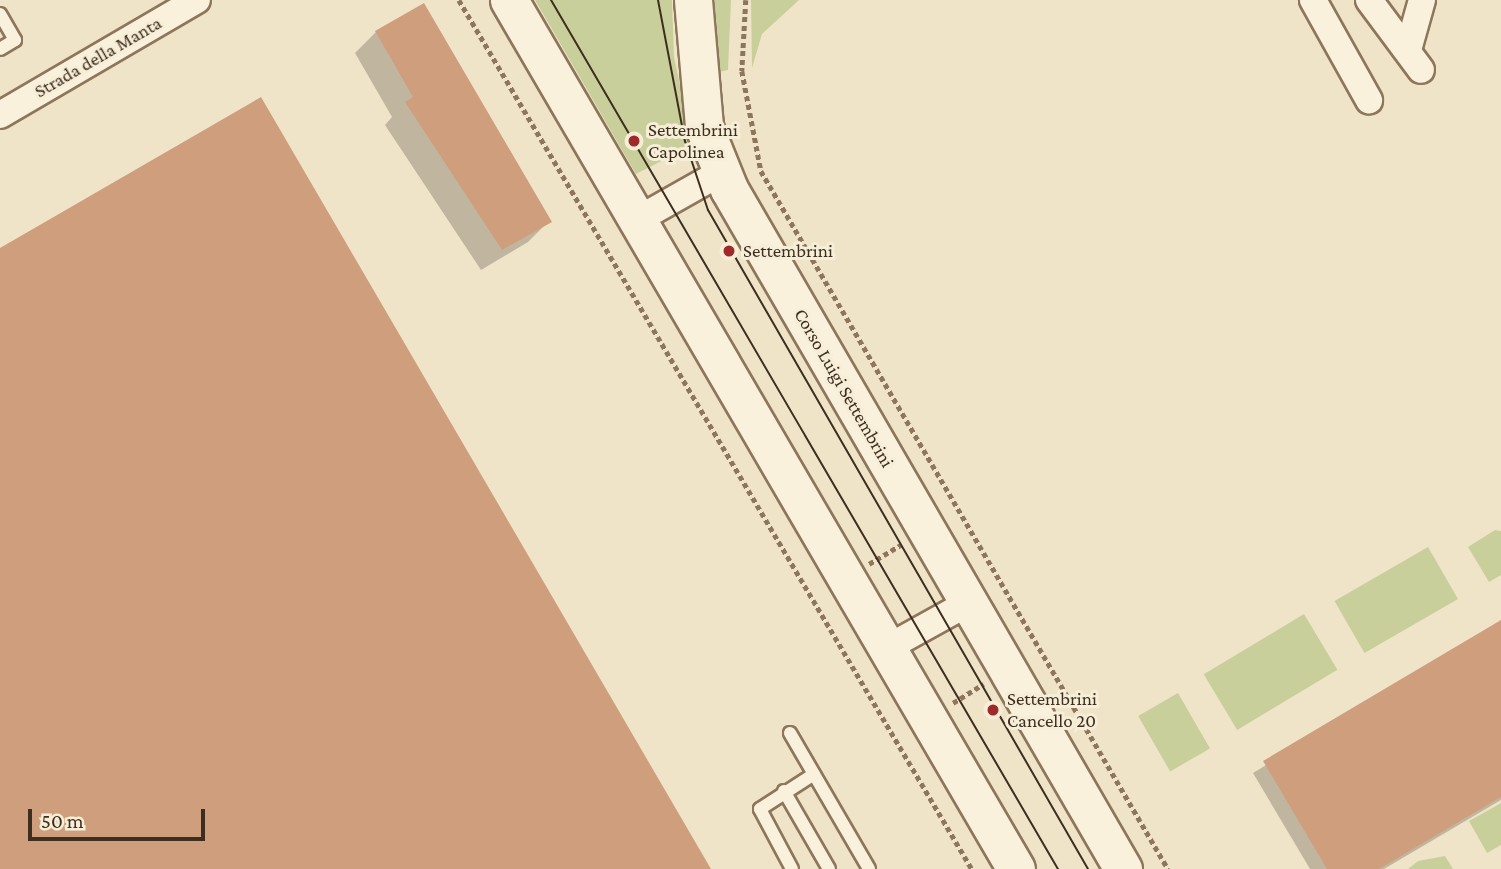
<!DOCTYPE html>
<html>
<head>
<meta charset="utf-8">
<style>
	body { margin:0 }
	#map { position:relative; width:1501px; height:869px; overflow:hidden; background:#f0e4c8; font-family:"Crimson Pro",serif }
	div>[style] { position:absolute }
	.green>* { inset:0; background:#c9cf9b; transform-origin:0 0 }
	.shadow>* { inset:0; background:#0003 }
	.building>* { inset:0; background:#cf9f7d }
	.path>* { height:4.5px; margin-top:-2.25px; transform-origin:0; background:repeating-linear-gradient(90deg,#8d765c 0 5px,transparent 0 8.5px) }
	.roads { filter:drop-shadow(2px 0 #8d765c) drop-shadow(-2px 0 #8d765c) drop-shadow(0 2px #8d765c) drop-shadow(0 -2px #8d765c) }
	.service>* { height:12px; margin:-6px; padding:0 6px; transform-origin:6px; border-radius:6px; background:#faf1dc }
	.minor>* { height:26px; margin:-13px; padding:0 13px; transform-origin:13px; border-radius:13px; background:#faf1dc }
	.secondary>* { height:37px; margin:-18.5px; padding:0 18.5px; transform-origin:18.5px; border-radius:18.5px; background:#faf1dc }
	.tram>* { height:2px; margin:-1px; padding:0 1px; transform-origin:1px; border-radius:1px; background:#3d2e20 }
	.dots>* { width:19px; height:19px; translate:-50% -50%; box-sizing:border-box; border:4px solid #f7eed8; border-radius:50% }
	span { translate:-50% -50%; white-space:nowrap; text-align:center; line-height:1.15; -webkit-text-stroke:6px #f7eed8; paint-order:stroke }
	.street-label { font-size:19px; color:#3d2e20 }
	.poi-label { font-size:19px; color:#3d2e20 }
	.left { translate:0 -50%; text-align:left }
	.scale { position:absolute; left:28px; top:809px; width:177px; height:32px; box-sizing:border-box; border:4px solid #3d2e20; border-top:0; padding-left:9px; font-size:21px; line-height:24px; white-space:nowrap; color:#3d2e20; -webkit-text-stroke:5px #f7eed8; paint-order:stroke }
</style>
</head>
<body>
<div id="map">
	<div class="green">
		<i style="clip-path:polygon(535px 0,672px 0,674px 57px,693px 145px,636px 174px)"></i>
		<i style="clip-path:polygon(713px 0,731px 0,728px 70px,714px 73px)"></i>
		<i style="clip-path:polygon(751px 0,799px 0,762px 34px,752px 68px)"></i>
		<i style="clip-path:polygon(1495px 530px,1501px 531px,1501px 575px,1489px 582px,1468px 547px)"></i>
		<i style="left:1428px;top:547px;width:60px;height:108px;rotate:60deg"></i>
		<i style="left:1304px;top:614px;width:65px;height:117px;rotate:59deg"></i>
		<i style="left:1178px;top:693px;width:64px;height:46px;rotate:60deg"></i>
		<i style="clip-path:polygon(1501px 803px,1501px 845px,1487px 853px,1469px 821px)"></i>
		<i style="clip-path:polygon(1445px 856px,1453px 869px,1408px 869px,1418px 861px)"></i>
	</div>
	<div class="shadow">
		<i style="clip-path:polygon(376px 32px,549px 221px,528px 242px,481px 270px,385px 125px,392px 117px,355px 53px)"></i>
		<i style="clip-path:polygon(1501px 622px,1501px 800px,1384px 869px,1310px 869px,1253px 773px)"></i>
	</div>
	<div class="building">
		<i style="clip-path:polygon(424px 3px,552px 222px,502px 250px,405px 102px,413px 97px,375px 31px)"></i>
		<i style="clip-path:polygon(261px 97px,711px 869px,0 869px,0 248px)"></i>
		<i style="clip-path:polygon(1501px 620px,1501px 797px,1379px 869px,1327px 869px,1263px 761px)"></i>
	</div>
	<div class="path">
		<i style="left:459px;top:0;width:1009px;rotate:59.45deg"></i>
		<i style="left:746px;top:0;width:71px;rotate:93.2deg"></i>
		<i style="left:742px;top:71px;width:102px;rotate:79.2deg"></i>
		<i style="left:761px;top:171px;width:808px;rotate:59.75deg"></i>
		<i style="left:869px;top:564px;width:37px;rotate:-31deg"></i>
		<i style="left:953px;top:703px;width:36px;rotate:-32deg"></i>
	</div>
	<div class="roads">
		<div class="service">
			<i style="left:0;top:14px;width:30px;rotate:60deg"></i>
			<i style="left:15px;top:40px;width:17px;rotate:149deg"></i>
			<i style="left:790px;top:733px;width:157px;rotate:59.8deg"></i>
			<i style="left:784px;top:791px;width:90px;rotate:60deg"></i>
			<i style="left:792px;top:869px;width:68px;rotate:-118.1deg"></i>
			<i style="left:760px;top:809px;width:64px;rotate:-32.9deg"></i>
		</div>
		<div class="minor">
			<i style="left:1313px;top:0;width:115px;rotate:60.8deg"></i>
			<i style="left:1369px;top:0;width:87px;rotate:53.4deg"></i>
			<i style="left:1408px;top:50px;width:52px;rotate:-74.4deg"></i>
			<i style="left:0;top:115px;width:228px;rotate:-30.3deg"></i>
			<i style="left:637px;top:220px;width:98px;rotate:-29.5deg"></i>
			<i style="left:887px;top:648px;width:93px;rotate:-29.1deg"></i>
		</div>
		<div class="secondary">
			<i style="left:509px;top:0;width:1006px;rotate:59.74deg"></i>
			<i style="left:693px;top:0;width:127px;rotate:85deg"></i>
			<i style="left:704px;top:127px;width:67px;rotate:68deg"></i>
			<i style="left:729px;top:189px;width:786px;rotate:59.91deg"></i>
		</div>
	</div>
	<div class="tram">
		<i style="left:551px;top:0;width:1006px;rotate:59.74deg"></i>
		<i style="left:658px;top:0;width:144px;rotate:79.2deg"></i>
		<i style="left:685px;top:141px;width:73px;rotate:71.6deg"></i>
		<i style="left:708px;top:210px;width:761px;rotate:60.03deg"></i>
	</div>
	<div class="dots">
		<i style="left:634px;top:141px;background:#9e2a2b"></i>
		<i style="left:729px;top:251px;background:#9e2a2b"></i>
		<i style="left:993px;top:710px;background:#9e2a2b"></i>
	</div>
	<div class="street-label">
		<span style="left:98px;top:57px;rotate:-30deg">Strada della Manta</span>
		<span style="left:844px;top:388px;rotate:60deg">Corso Luigi Settembrini</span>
	</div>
	<div class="poi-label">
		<span class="left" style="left:648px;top:141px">Settembrini<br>Capolinea</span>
		<span class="left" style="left:743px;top:251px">Settembrini</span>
		<span class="left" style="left:1007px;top:710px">Settembrini<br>Cancello 20</span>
	</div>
	<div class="scale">50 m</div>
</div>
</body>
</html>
